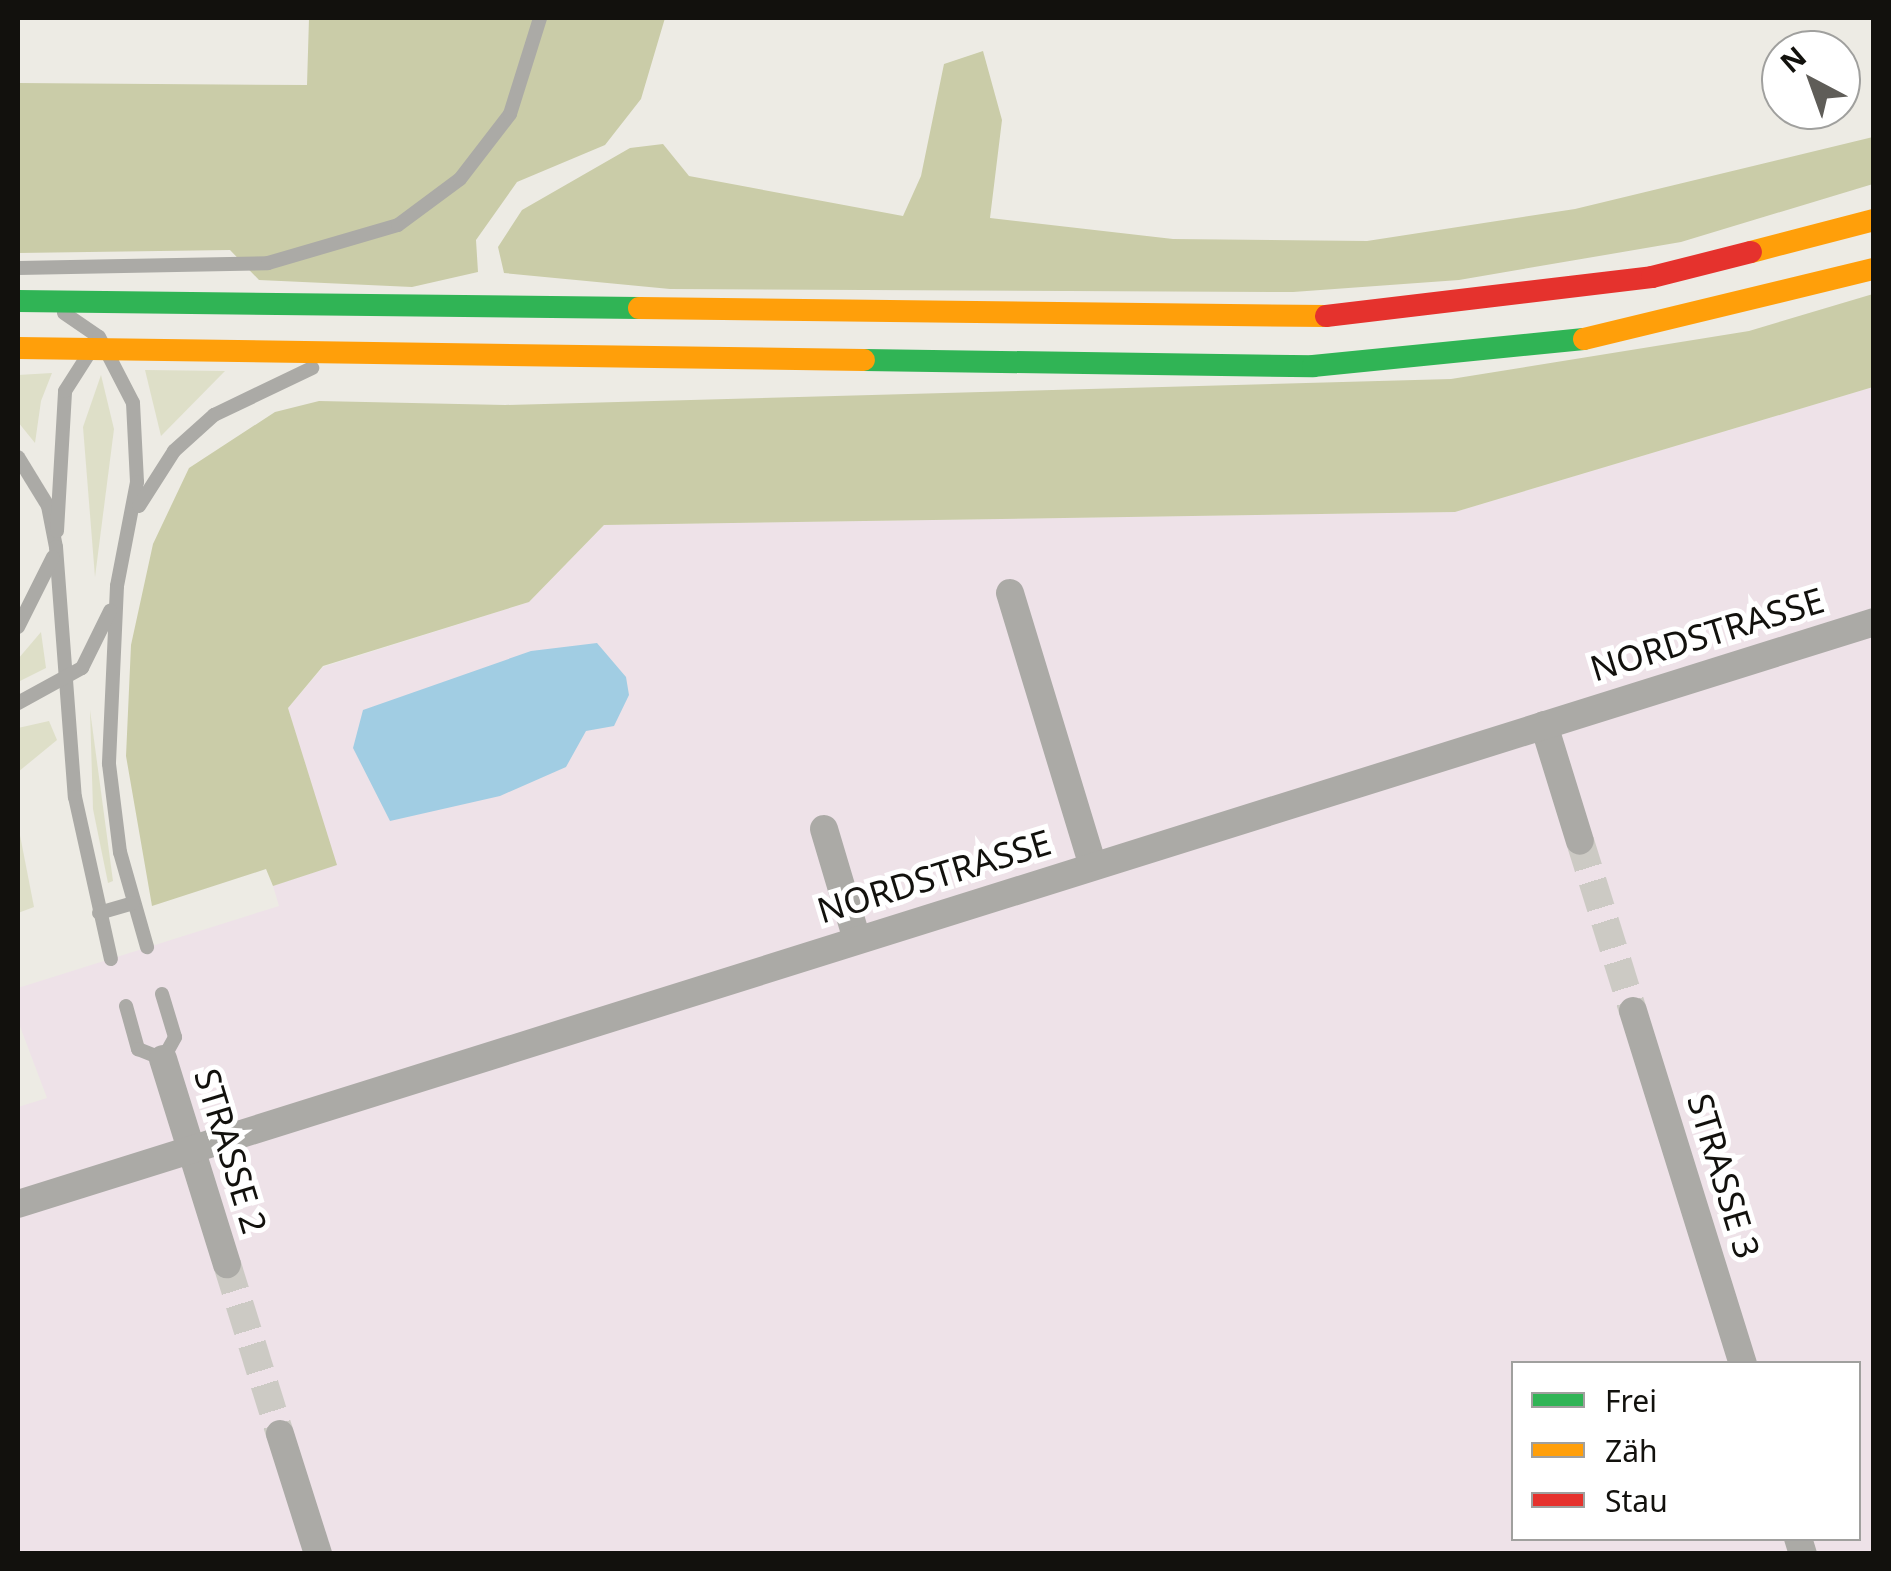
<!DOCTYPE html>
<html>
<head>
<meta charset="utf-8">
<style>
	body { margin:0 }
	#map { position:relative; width:1891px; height:1571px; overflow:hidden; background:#edebe4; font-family:"Noto Sans",sans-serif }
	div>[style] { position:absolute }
	.industrial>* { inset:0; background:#eee2e8 }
	.green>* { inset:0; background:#dedfc8 }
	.forest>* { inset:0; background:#cacca8 }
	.water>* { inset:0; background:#a1cde3 }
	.street-tunnel>* { height:28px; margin-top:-14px; transform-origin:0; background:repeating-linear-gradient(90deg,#cccac4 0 28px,transparent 0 42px) }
	.lane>* { height:14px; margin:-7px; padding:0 7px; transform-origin:7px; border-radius:7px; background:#abaaa6 }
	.street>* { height:28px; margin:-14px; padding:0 14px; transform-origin:14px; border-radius:14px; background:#abaaa6 }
	.fast>* { height:22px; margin:-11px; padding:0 11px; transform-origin:11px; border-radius:11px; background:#30b455 }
	.slow>* { height:22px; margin:-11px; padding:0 11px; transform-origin:11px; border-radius:11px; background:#ff9f0a }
	.jam>* { height:22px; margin:-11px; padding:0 11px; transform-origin:11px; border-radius:11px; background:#e5322d }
	span { translate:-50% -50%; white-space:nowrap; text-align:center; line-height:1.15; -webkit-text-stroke:10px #fff; paint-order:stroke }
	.street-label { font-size:35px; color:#12110d }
	.frame { position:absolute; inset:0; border:20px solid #12110d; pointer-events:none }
	.legend { position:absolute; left:1511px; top:1361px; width:350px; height:180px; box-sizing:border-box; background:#fff; border:2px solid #a0a09e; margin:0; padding:12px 18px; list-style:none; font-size:30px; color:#12110d }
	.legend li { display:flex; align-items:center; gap:20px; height:50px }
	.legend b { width:50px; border:2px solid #a0a09e }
	.north { position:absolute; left:1761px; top:30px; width:100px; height:100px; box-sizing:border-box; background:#fff; border:2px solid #a0a09e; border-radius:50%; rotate:319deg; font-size:28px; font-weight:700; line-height:40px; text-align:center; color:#12110d }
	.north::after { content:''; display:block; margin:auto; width:35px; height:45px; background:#5f5d58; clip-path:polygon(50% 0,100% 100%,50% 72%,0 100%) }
</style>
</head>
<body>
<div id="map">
	<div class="industrial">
		<i style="clip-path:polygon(evenodd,1873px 387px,1873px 1553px,18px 1553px,18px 1107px,47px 1098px,18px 1021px,18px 988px,279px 906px,273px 886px,336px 865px,288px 708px,323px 667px,529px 602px,604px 525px,1455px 512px,1873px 387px,1514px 1364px,1858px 1364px,1858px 1538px,1514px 1538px,1514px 1364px)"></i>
	</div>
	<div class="green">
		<i style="clip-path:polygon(145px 370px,225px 371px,161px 436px)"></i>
		<i style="clip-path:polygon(52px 373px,41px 401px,35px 443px,18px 422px,18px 375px)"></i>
		<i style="clip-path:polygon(101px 375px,114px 429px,95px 577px,83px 427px)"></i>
		<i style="clip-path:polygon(41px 632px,46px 668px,18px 682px,18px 659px)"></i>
		<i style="clip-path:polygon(90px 710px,113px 881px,108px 883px,93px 809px)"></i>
		<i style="clip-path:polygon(49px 721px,57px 740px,18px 772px,18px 728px)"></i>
		<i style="clip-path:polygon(18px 825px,34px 907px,18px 913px)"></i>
	</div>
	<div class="forest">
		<i style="clip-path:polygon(309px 18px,665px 18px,641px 99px,605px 145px,517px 182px,476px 240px,478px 272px,412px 287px,259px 280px,230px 250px,18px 253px,18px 83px,307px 85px)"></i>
		<i style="clip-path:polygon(983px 51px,1002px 120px,990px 218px,1173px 239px,1367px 241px,1575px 209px,1873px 137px,1873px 184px,1681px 242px,1459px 280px,1293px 292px,670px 289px,504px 273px,498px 247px,522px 210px,630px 148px,663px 144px,689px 176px,903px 216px,921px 176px,944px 64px)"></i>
		<i style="clip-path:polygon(1873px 294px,1873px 387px,1455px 512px,604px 525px,529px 602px,323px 666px,288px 708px,337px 865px,273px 886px,266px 869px,152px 906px,126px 756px,131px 645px,153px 544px,189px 468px,275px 412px,319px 401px,505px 405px,1451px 379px,1749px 331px)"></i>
	</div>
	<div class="water">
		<i style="clip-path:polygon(597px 643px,626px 677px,629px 695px,614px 726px,586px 731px,566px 767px,500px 796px,390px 821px,353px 748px,363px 710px,531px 651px)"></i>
	</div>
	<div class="street-tunnel">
		<i style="left:1580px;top:841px;width:178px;rotate:72.7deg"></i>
		<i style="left:227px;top:1264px;width:178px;rotate:72.7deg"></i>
	</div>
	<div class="lane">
		<i style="left:18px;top:268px;width:250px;rotate:-1.1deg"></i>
		<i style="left:268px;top:263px;width:135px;rotate:-16.3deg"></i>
		<i style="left:398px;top:225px;width:77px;rotate:-36.6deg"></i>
		<i style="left:460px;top:179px;width:82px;rotate:-52.4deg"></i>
		<i style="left:510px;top:114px;width:101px;rotate:-72.6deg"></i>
		<i style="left:64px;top:313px;width:42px;rotate:34.4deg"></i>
		<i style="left:99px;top:337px;width:74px;rotate:62.7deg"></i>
		<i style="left:133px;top:403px;width:79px;rotate:87.1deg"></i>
		<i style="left:137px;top:482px;width:106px;rotate:100.9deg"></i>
		<i style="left:117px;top:586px;width:178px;rotate:92.6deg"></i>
		<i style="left:109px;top:764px;width:89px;rotate:82.9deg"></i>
		<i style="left:120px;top:852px;width:99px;rotate:74.1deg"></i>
		<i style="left:18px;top:457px;width:57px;rotate:58.5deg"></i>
		<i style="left:48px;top:506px;width:42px;rotate:79deg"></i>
		<i style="left:56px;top:547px;width:251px;rotate:85.7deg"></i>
		<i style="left:75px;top:797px;width:166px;rotate:77.5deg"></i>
		<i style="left:139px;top:506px;width:65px;rotate:-57.5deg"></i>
		<i style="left:174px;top:451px;width:54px;rotate:-42deg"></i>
		<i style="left:214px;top:415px;width:109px;rotate:-25.6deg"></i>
		<i style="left:57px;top:531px;width:140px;rotate:-86.7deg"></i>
		<i style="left:65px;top:391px;width:43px;rotate:-57.4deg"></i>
		<i style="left:18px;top:627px;width:78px;rotate:-63.4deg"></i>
		<i style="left:18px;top:703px;width:73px;rotate:-28.7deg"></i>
		<i style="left:82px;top:668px;width:64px;rotate:-63.8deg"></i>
		<i style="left:99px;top:913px;width:35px;rotate:-16deg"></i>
		<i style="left:126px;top:1006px;width:45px;rotate:74.4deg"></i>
		<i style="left:138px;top:1049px;width:27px;rotate:22deg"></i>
		<i style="left:163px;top:1059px;width:25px;rotate:-61deg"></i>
		<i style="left:175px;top:1037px;width:45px;rotate:-106.8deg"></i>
	</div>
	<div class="street">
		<i style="left:1010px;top:593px;width:285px;rotate:73.1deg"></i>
		<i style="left:1544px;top:725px;width:121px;rotate:72.8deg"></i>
		<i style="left:824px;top:829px;width:116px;rotate:73.4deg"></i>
		<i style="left:1633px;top:1011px;width:370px;rotate:72.7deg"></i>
		<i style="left:163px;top:1059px;width:215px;rotate:72.7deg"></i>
		<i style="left:18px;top:1204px;width:1945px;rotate:-17.41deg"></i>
		<i style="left:280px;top:1434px;width:126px;rotate:72.4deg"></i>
		<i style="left:1798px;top:1538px;width:17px;rotate:73deg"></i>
	</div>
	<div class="fast">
		<i style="left:18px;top:301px;width:621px;rotate:0.65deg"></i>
		<i style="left:864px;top:360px;width:449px;rotate:0.8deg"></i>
		<i style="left:1313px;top:366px;width:272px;rotate:-5.7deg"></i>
	</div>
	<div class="slow">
		<i style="left:1751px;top:252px;width:127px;rotate:-14.6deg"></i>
		<i style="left:639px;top:308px;width:687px;rotate:0.67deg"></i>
		<i style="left:1584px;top:339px;width:298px;rotate:-13.6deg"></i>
		<i style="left:18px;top:348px;width:846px;rotate:0.81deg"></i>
	</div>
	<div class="jam">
		<i style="left:1326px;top:316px;width:328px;rotate:-6.8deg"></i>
		<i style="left:1652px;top:277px;width:102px;rotate:-14.2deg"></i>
	</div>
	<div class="street-label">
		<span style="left:1707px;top:634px;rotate:-17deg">NORDSTRASSE</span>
		<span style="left:934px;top:876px;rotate:-17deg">NORDSTRASSE</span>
		<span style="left:231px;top:1151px;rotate:73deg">STRASSE 2</span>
		<span style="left:1724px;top:1176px;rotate:73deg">STRASSE 3</span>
	</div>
	<div class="frame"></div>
	<ul class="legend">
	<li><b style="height:12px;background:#30b455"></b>Frei</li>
	<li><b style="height:12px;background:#ff9f0a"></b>Zäh</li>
	<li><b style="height:12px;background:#e5322d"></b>Stau</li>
	</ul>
	<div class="north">N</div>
</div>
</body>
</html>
